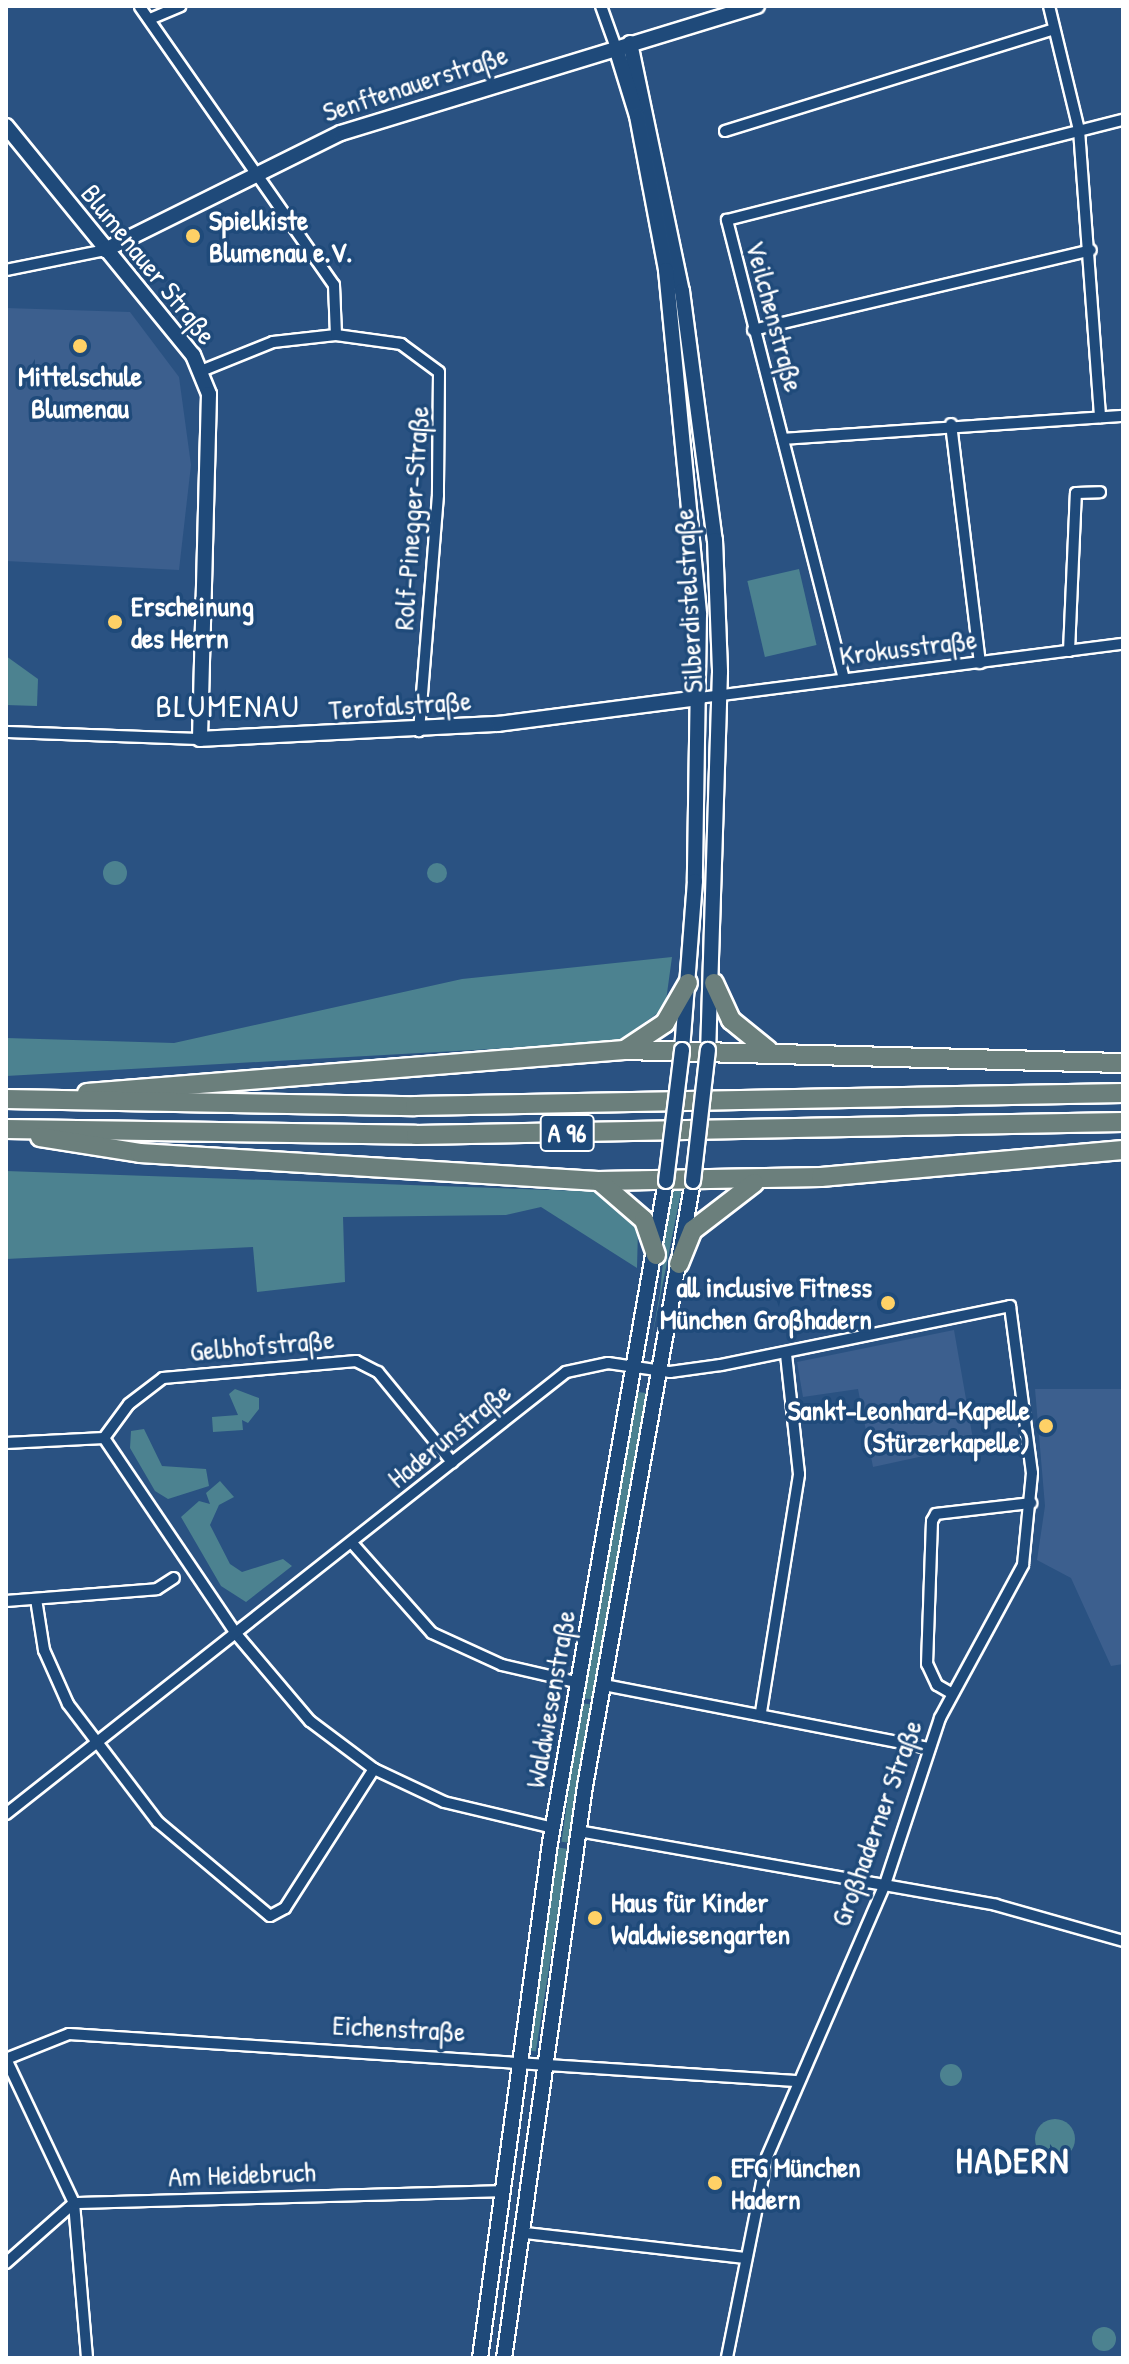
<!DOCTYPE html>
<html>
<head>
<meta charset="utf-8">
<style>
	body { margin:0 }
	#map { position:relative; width:1129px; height:2364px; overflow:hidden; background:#2a5282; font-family:"Patrick Hand",sans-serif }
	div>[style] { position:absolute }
	.built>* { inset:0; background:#3c5f8e }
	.green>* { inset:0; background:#4c8290; transform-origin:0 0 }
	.round { border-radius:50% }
	.roads { filter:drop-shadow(2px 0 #fff) drop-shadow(-2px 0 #fff) drop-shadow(0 2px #fff) drop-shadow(0 -2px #fff) }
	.street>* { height:10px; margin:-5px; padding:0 5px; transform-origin:5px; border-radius:5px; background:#1f4a7a }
	.secondary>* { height:14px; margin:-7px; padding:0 7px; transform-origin:7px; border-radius:7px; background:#1f4a7a }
	.highway>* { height:18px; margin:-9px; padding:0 9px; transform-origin:9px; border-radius:9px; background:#6b7f7c }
	.bridges { filter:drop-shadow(2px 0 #fff) drop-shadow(-2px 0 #fff) drop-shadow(0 2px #fff) drop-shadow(0 -2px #fff) }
	.secondary-bridge>* { height:14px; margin:-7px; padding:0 7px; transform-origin:7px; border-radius:7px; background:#1f4a7a }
	.dots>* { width:22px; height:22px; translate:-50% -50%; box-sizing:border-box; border:4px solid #1f4a7a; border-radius:50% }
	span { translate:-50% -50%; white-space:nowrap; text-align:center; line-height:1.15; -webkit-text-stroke:7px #1f4a7a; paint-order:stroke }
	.shield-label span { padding:2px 6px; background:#1f4a7a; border:2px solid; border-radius:6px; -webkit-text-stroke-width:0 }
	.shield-label { font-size:26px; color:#fff; font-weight:700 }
	.street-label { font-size:28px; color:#fff }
	.poi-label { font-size:28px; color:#fff; font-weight:700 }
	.left { translate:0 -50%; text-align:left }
	.right { translate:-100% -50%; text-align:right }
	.quarter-label { font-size:32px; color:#fff; letter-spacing:2px }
	.district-label { font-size:36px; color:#fff; font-weight:700; letter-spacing:2px }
	.frame { position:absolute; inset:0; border:8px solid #fff; pointer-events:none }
</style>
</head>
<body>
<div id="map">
	<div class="built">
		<i style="clip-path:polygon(6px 308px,130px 312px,179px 377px,191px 465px,179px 570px,6px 561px)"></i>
		<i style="clip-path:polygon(954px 1330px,974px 1445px,873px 1467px,858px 1389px,803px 1397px,797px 1362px)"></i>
		<i style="clip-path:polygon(1035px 1389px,1123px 1389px,1123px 1664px,1111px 1666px,1071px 1578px,1037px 1560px,1045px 1506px)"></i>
	</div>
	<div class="green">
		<i style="left:799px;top:569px;width:78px;height:53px;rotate:77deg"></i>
		<i style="clip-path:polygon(6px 656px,38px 679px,37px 706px,6px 705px)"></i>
		<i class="round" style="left:103px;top:861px;width:24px;height:24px"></i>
		<i class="round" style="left:427px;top:863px;width:20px;height:20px"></i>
		<i style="clip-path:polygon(672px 957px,665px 1008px,617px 1042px,6px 1076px,6px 1038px,174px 1043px,462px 979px)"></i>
		<i style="clip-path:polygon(6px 1171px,610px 1192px,638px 1230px,637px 1268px,541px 1207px,506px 1215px,343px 1217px,345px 1282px,257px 1292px,253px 1247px,6px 1259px)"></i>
		<i style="clip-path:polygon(670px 1187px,682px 1187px,651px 1343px,660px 1293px)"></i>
		<i style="clip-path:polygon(235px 1389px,259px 1398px,259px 1409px,248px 1423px,242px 1420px,243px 1430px,213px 1432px,212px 1417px,238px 1415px,229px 1394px)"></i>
		<i style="clip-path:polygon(638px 1392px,646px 1393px,632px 1496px,595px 1700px,582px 1698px)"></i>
		<i style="clip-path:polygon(144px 1429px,162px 1466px,206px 1469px,209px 1486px,168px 1499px,155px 1491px,130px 1448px,131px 1431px)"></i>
		<i style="clip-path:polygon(220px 1481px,234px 1497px,219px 1505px,210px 1525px,230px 1564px,242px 1572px,283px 1559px,292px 1566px,246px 1602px,221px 1586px,181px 1517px,199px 1501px,210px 1504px,206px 1493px)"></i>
		<i style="left:581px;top:1703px;width:14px;height:140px;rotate:8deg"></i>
		<i style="left:555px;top:1847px;width:13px;height:205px;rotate:9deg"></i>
		<i class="round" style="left:940px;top:2064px;width:22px;height:22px"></i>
		<i class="round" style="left:1035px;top:2119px;width:40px;height:40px"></i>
		<i class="round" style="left:1092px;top:2327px;width:24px;height:24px"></i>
	</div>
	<div class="roads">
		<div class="street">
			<i style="left:601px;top:6px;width:45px;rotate:70.3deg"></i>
			<i style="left:1049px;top:6px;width:128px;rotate:76.4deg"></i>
			<i style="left:1079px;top:130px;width:288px;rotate:85.8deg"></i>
			<i style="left:140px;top:7px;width:339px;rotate:55.1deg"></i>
			<i style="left:334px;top:285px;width:50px;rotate:87.7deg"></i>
			<i style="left:150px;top:19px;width:33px;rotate:-23deg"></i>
			<i style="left:725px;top:131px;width:344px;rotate:-17.2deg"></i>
			<i style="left:6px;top:270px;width:101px;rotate:-11.4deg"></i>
			<i style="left:753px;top:330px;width:347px;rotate:-13.3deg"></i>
			<i style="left:201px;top:371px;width:78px;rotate:-21.9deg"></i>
			<i style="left:273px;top:342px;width:63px;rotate:-6.3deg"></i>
			<i style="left:336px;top:335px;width:66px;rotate:7.9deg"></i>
			<i style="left:401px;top:344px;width:47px;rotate:36.4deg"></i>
			<i style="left:439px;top:372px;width:123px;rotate:90.5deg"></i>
			<i style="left:438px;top:495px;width:237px;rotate:94.6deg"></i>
			<i style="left:951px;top:424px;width:241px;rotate:83.1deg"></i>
			<i style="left:783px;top:439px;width:341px;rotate:-3.9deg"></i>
			<i style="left:1069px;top:651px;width:158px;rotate:-87.5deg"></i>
			<i style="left:1076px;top:493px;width:24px;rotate:-2deg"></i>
			<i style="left:844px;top:679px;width:474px;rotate:-104.3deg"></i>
			<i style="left:727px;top:220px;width:408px;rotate:-14.2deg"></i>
			<i style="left:699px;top:698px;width:427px;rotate:-7.3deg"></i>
			<i style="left:6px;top:732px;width:194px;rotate:2.1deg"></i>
			<i style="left:104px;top:1438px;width:238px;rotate:56deg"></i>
			<i style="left:237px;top:1635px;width:113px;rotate:49.7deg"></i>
			<i style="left:310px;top:1721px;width:80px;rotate:36.9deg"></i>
			<i style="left:374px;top:1769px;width:77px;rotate:25.2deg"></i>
			<i style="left:444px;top:1802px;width:112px;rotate:13.4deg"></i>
			<i style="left:104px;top:1438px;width:42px;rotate:-53.7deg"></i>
			<i style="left:129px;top:1404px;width:43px;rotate:-37.4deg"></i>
			<i style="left:163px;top:1378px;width:194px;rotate:-5deg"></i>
			<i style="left:356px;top:1361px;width:25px;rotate:27deg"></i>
			<i style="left:378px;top:1372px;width:117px;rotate:50.6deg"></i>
			<i style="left:6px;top:1443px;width:98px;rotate:-2.9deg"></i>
			<i style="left:352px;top:1543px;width:120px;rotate:48.4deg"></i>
			<i style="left:432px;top:1633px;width:77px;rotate:24.6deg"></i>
			<i style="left:502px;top:1665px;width:80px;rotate:13deg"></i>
			<i style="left:36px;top:1599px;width:52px;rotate:81.1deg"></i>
			<i style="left:44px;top:1650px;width:59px;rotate:66deg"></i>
			<i style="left:68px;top:1704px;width:148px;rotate:52.7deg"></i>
			<i style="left:158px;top:1822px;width:146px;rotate:40deg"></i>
			<i style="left:270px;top:1916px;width:17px;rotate:-28deg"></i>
			<i style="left:285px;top:1908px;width:165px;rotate:-57.4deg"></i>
			<i style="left:6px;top:1601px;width:151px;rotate:-4.5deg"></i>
			<i style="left:157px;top:1589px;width:20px;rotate:-33deg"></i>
			<i style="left:604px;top:1685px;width:329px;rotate:11deg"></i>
			<i style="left:951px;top:1693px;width:16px;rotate:-150deg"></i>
			<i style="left:937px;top:1685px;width:23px;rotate:-115deg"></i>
			<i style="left:927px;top:1664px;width:143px;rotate:-88deg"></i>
			<i style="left:932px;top:1521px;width:8px;rotate:-60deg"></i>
			<i style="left:936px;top:1514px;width:96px;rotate:-6.6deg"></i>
			<i style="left:761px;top:1712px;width:241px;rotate:-80.9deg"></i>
			<i style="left:799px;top:1474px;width:120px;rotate:-96.2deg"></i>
			<i style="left:6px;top:1814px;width:713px;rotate:-38.28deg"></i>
			<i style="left:566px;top:1372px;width:43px;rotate:-12.1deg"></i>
			<i style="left:608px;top:1363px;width:63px;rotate:8.3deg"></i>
			<i style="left:670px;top:1372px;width:51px;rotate:-7.8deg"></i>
			<i style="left:721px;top:1365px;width:295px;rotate:-11.5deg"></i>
			<i style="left:1010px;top:1306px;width:168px;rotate:82.5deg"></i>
			<i style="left:1032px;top:1473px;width:92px;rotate:95.6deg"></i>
			<i style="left:1023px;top:1565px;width:174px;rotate:118.5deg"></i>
			<i style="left:940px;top:1718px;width:175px;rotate:108.3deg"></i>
			<i style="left:885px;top:1884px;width:297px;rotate:113.4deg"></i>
			<i style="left:767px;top:2157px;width:205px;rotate:101.3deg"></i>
			<i style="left:578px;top:1831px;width:424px;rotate:10deg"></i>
			<i style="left:996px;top:1905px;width:132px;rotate:15.8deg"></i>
			<i style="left:6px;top:2059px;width:68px;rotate:-21.6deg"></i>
			<i style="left:69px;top:2034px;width:728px;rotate:3.7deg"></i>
			<i style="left:6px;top:2059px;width:159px;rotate:64.7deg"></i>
			<i style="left:74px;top:2203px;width:156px;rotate:85.2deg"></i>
			<i style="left:526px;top:2233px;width:220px;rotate:6.5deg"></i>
			<i style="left:6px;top:2263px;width:91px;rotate:-41.4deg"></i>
			<i style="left:74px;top:2203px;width:428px;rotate:-1.6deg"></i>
		</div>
		<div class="secondary">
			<i style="left:630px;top:43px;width:253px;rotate:78.2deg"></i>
			<i style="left:682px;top:291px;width:251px;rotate:82.5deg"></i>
			<i style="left:715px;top:540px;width:132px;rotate:87.8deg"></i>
			<i style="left:720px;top:672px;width:378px;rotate:91.8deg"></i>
			<i style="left:616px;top:48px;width:71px;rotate:72.8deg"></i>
			<i style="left:637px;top:116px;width:157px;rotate:79.3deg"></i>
			<i style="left:666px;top:270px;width:346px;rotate:84.5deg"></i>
			<i style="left:699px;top:614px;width:267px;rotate:90.9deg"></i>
			<i style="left:695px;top:881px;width:169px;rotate:94.4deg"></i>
			<i style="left:6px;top:126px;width:296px;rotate:50.8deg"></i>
			<i style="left:193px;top:355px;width:42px;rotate:67.7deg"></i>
			<i style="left:209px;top:394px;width:345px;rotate:91.5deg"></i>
			<i style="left:200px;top:739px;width:298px;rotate:-2.9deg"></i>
			<i style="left:498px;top:724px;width:203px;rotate:-7.4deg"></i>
			<i style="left:105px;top:250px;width:263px;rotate:-26.4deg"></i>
			<i style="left:341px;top:133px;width:435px;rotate:-17deg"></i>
			<i style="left:480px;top:2358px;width:520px;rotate:-82.26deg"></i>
			<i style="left:550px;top:1843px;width:672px;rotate:-80.06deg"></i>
			<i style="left:504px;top:2358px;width:578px;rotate:-81.94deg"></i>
			<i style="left:585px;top:1786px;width:615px;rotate:-79.88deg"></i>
		</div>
		<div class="highway">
			<i style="left:714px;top:983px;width:41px;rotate:65.3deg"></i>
			<i style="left:731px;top:1020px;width:48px;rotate:39deg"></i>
			<i style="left:626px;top:1049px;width:47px;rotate:-33.7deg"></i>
			<i style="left:665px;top:1023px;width:46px;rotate:-60.1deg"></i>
			<i style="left:87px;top:1093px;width:539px;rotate:-4.58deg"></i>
			<i style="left:624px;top:1050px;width:499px;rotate:1.5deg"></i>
			<i style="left:6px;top:1099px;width:409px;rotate:1deg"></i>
			<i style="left:415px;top:1106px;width:708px;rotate:-1.05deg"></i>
			<i style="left:6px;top:1129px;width:410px;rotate:0.8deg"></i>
			<i style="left:416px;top:1135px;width:707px;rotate:-1.05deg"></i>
			<i style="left:40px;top:1137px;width:101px;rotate:9.1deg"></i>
			<i style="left:140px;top:1153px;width:459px;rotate:3.5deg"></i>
			<i style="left:598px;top:1181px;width:223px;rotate:-1deg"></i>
			<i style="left:821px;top:1177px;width:303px;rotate:-5.1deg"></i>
			<i style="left:600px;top:1182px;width:58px;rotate:40.8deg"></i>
			<i style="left:644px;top:1220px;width:37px;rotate:71deg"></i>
			<i style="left:679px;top:1264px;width:37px;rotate:-68deg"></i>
			<i style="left:693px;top:1230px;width:77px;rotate:-37.6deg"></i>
		</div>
	</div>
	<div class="bridges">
		<div class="secondary-bridge">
			<i style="left:666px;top:1181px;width:132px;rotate:-83deg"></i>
			<i style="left:693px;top:1181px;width:132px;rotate:-83.5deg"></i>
		</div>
	</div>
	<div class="dots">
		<i style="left:193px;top:236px;background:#ffd166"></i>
		<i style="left:80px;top:346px;background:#ffd166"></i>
		<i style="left:115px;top:622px;background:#ffd166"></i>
		<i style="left:888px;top:1303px;background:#ffd166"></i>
		<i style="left:1046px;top:1426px;background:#ffd166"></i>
		<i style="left:595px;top:1918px;background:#ffd166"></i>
		<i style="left:715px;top:2183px;background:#ffd166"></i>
	</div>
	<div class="shield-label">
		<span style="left:567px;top:1133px">A 96</span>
	</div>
	<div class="street-label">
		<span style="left:415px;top:83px;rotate:-18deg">Senftenauerstraße</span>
		<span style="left:149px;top:264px;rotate:51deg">Blumenauer Straße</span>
		<span style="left:775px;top:316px;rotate:75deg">Veilchenstraße</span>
		<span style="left:411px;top:518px;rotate:-86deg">Rolf-Pinegger-Straße</span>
		<span style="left:688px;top:601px;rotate:-93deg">Silberdistelstraße</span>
		<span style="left:908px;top:647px;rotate:-7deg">Krokusstraße</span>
		<span style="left:400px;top:705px;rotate:-4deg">Terofalstraße</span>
		<span style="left:262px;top:1345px;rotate:-5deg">Gelbhofstraße</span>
		<span style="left:449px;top:1435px;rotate:-39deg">Haderunstraße</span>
		<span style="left:550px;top:1699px;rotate:-80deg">Waldwiesenstraße</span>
		<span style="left:876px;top:1823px;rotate:-70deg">Großhaderner Straße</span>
		<span style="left:399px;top:2028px;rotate:3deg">Eichenstraße</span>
		<span style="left:242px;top:2174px;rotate:-2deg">Am Heidebruch</span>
	</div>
	<div class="poi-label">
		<span class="left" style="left:209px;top:236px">Spielkiste<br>Blumenau e.V.</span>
		<span style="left:80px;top:392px">Mittelschule<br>Blumenau</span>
		<span class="left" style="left:131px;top:622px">Erscheinung<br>des Herrn</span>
		<span class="right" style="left:872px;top:1303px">all inclusive Fitness<br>München Großhadern</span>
		<span class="right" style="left:1030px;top:1426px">Sankt-Leonhard-Kapelle<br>(Stürzerkapelle)</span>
		<span class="left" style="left:611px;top:1918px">Haus für Kinder<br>Waldwiesengarten</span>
		<span class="left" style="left:731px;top:2183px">EFG München<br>Hadern</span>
	</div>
	<div class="quarter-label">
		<span style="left:228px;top:706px">BLUMENAU</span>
	</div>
	<div class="district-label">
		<span style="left:1013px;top:2160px">HADERN</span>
	</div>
	<div class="frame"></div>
</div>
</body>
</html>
